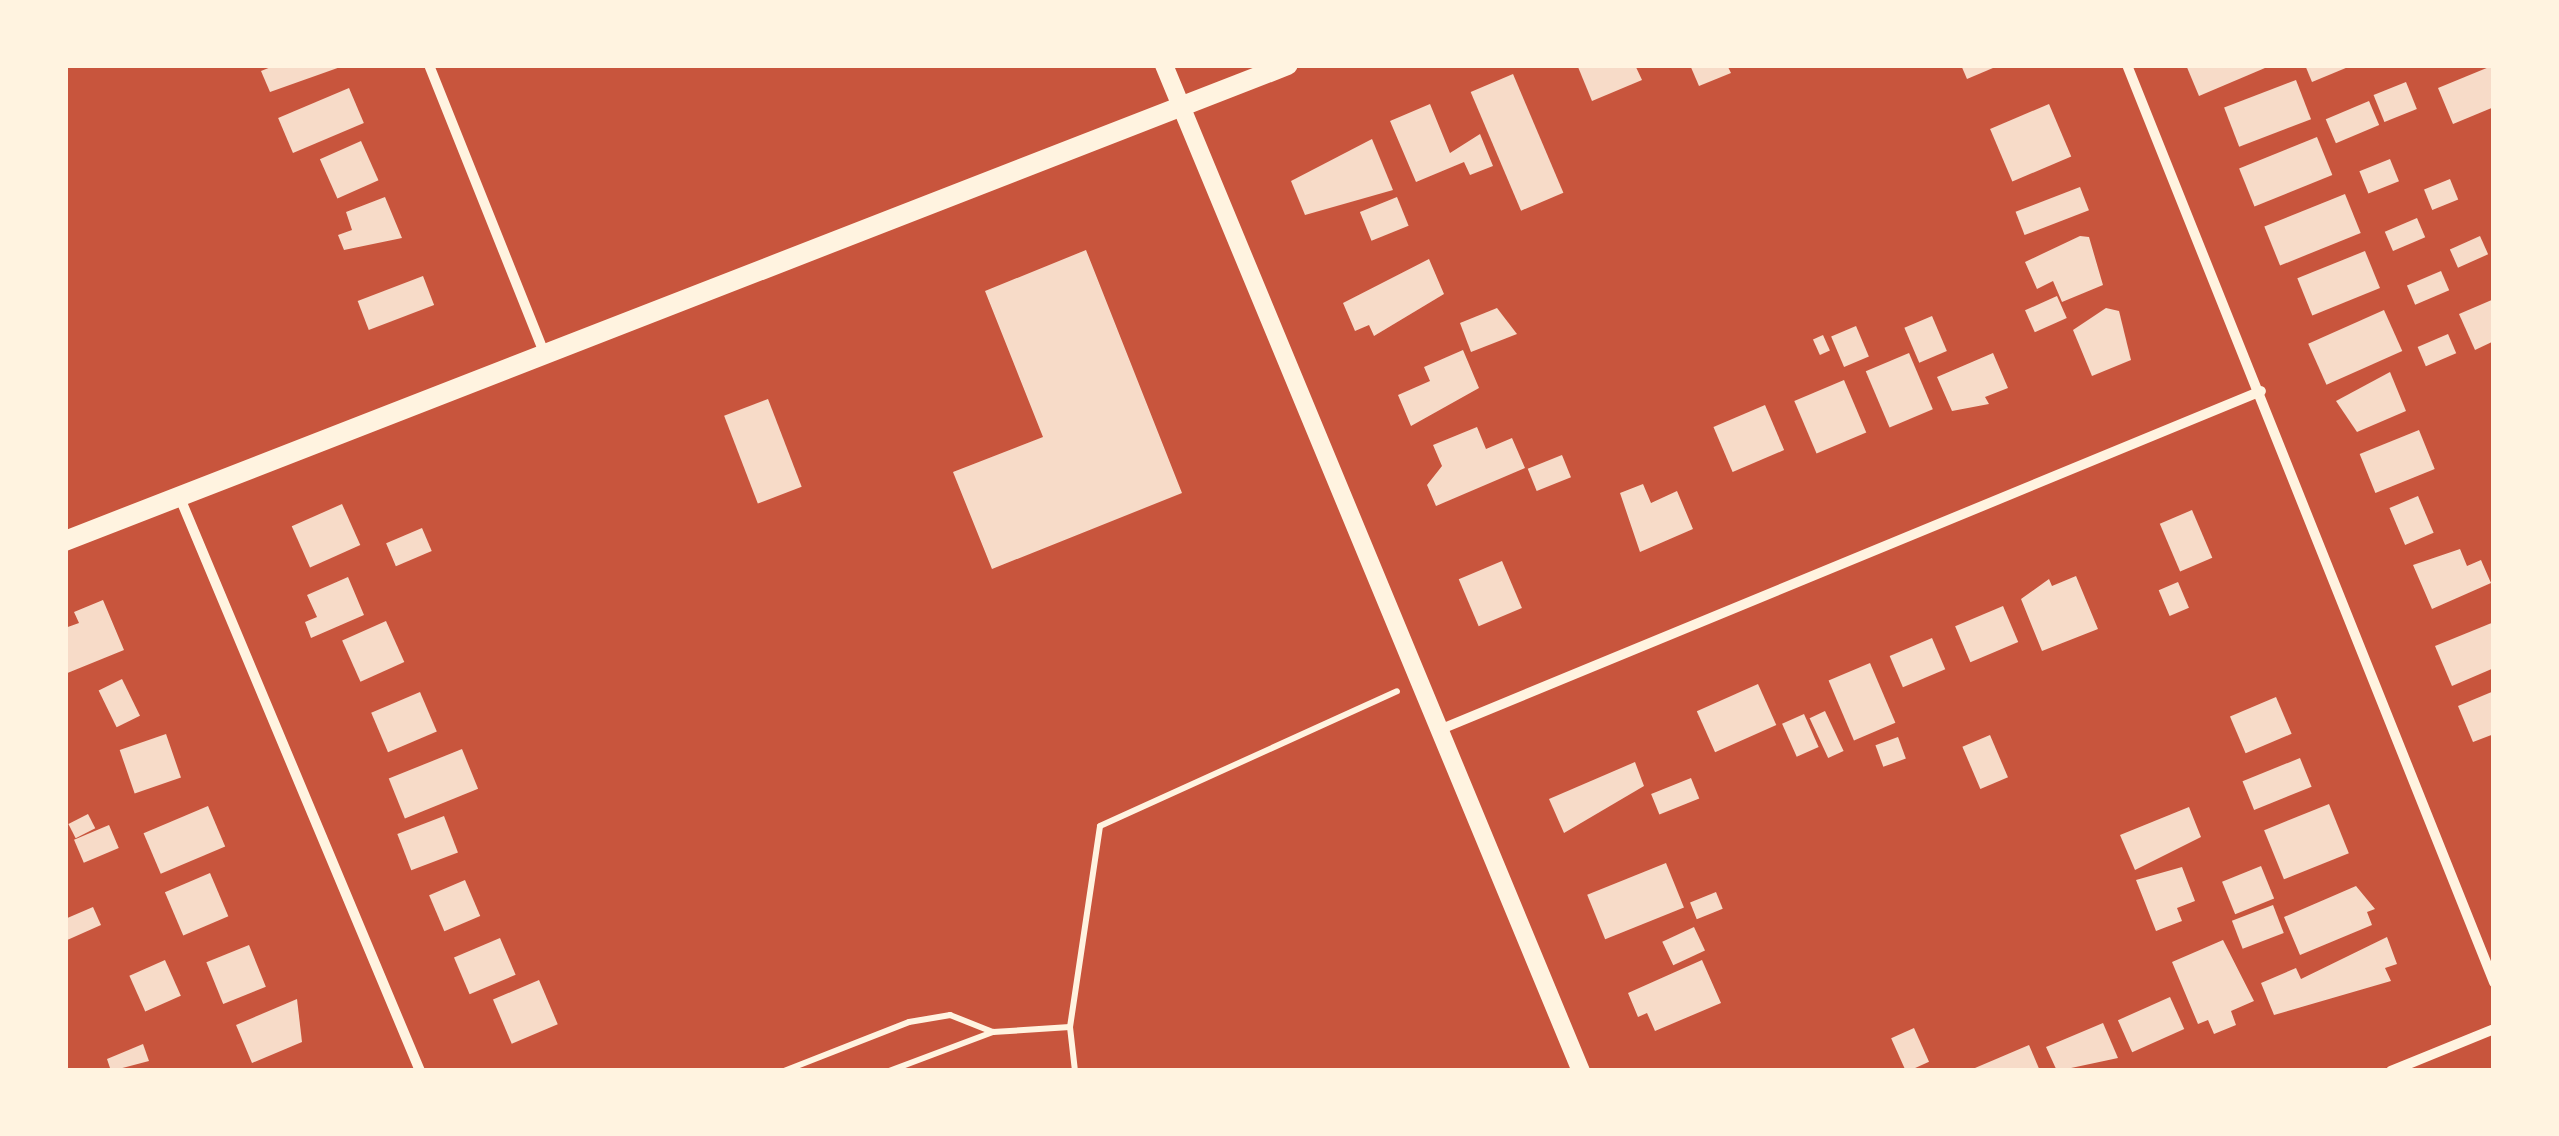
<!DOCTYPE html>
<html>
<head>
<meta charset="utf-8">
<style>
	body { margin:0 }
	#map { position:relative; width:2559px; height:1136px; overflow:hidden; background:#c8553d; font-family:Montserrat,sans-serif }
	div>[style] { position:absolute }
	.building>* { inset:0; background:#f7dbc8; transform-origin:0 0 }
	.path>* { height:6px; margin:-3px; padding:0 3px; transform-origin:3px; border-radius:3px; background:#fff3e0 }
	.minor>* { height:10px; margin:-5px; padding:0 5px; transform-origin:5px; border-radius:5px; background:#fff3e0 }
	.tertiary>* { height:18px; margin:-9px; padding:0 9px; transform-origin:9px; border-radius:9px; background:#fff3e0 }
	.secondary>* { height:20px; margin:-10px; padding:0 10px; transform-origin:10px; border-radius:10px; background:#fff3e0 }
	span { translate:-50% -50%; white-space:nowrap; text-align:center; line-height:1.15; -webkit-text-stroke:8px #fff3e0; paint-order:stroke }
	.frame { position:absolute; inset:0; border:68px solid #fff3e0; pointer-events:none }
</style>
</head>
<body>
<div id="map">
	<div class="building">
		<i style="clip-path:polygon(276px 65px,346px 65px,270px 92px,261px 71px)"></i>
		<i style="clip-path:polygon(1635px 65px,1642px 80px,1592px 101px,1578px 67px)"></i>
		<i style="clip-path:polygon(1690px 65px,1727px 65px,1731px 73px,1699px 86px)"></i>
		<i style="clip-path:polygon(1961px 65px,2000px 65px,1967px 79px)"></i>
		<i style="clip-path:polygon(2186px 65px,2272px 65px,2199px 96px)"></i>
		<i style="clip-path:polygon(2305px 65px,2353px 65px,2312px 82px)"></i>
		<i style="clip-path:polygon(2494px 65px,2494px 107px,2453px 124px,2438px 88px)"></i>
		<i style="left:1513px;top:74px;width:129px;height:46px;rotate:67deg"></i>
		<i style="left:2296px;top:80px;width:42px;height:77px;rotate:69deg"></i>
		<i style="left:2406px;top:82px;width:29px;height:35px;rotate:68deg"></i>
		<i style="left:349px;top:88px;width:38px;height:77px;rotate:67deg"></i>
		<i style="left:2369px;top:101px;width:26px;height:47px;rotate:67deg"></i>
		<i style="clip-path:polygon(1430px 104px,1450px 153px,1480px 134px,1493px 166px,1470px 175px,1464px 162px,1416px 182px,1390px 121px)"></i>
		<i style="left:2049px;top:104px;width:57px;height:64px;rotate:67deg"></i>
		<i style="left:2317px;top:137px;width:41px;height:84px;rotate:68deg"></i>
		<i style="clip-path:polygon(1372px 139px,1393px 190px,1305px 215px,1291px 181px)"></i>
		<i style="left:361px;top:141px;width:43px;height:45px;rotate:66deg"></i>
		<i style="left:2390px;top:159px;width:24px;height:33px;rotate:68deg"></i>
		<i style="left:2450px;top:179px;width:22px;height:28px;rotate:68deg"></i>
		<i style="left:2080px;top:187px;width:25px;height:69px;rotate:69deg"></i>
		<i style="left:2345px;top:194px;width:42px;height:87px;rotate:68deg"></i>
		<i style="clip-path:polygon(385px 197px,402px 238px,344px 250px,338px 235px,352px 230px,346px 212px)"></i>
		<i style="left:1397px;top:197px;width:31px;height:40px;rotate:68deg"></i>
		<i style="left:2417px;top:218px;width:21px;height:35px;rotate:67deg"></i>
		<i style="clip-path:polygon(2080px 236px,2089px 237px,2103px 285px,2062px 302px,2053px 281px,2037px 289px,2025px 262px)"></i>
		<i style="left:2480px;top:236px;width:20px;height:33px;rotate:66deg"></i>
		<i style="clip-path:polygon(1086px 250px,1182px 493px,992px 569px,953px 472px,1043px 437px,985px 291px)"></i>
		<i style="left:2365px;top:251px;width:40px;height:73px;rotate:68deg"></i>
		<i style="clip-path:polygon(1429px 259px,1444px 294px,1374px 336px,1369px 325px,1355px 331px,1343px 303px)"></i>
		<i style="left:2441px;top:271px;width:21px;height:37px;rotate:67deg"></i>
		<i style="left:423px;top:276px;width:31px;height:70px;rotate:69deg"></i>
		<i style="left:2057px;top:296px;width:24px;height:35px;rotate:66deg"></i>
		<i style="clip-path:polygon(2494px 299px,2494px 341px,2475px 350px,2459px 314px)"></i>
		<i style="clip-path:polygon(1497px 308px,1517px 334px,1471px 352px,1460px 323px)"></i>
		<i style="clip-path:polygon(2106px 308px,2119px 311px,2131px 360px,2092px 376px,2073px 330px)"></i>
		<i style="left:2384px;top:310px;width:45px;height:83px;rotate:66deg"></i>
		<i style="left:1932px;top:316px;width:38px;height:30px;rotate:67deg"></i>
		<i style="left:1856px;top:326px;width:33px;height:27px;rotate:67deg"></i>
		<i style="left:2448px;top:334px;width:21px;height:33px;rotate:67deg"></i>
		<i style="left:1823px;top:335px;width:17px;height:11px;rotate:66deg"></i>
		<i style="clip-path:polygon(1463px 350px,1479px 388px,1411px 426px,1398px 395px,1430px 381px,1424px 367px)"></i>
		<i style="left:1909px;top:353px;width:61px;height:47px;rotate:67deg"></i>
		<i style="clip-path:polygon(1993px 353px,2008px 388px,1985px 397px,1989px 404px,1952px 411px,1937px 377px)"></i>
		<i style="clip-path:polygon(2390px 372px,2406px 411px,2357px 432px,2336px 401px)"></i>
		<i style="left:1844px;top:380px;width:57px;height:54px;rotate:67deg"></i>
		<i style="left:768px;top:399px;width:94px;height:47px;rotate:69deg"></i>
		<i style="left:1765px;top:405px;width:49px;height:56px;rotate:67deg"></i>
		<i style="clip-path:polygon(1477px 427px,1486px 449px,1512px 438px,1525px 468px,1436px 506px,1427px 485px,1442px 466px,1433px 445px)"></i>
		<i style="left:2419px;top:430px;width:42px;height:64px;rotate:68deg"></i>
		<i style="left:1562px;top:455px;width:24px;height:37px;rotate:68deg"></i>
		<i style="clip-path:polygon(1643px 484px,1651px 503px,1677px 491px,1693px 529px,1640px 552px,1620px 493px)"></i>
		<i style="left:2418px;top:496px;width:40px;height:31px;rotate:67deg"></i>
		<i style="left:342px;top:504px;width:45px;height:55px;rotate:66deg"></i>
		<i style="left:2192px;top:510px;width:52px;height:35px;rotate:67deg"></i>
		<i style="left:422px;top:528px;width:25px;height:39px;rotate:67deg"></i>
		<i style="clip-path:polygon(2460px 549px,2467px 566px,2481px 560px,2491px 583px,2432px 609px,2413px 565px)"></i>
		<i style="left:1502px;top:561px;width:51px;height:47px;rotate:67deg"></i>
		<i style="clip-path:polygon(2076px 576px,2098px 629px,2042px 651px,2021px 599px,2049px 579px,2052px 586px)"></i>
		<i style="clip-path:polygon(348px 577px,364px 615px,311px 638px,305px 622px,317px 617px,307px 595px)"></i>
		<i style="left:2178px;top:582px;width:28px;height:21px;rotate:67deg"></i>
		<i style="clip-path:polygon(103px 600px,124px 650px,65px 674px,65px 628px,79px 623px,74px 612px)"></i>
		<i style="left:2003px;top:606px;width:39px;height:52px;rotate:67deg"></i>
		<i style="left:386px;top:621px;width:45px;height:48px;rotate:66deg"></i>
		<i style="clip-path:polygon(2494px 622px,2494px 668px,2452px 686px,2435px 646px)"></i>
		<i style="left:1932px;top:638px;width:34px;height:46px;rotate:67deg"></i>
		<i style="left:1870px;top:663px;width:65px;height:45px;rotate:67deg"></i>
		<i style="left:122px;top:679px;width:41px;height:26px;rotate:64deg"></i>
		<i style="left:1758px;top:684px;width:45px;height:67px;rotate:66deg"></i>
		<i style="clip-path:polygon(2494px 691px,2494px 734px,2473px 742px,2458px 706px)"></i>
		<i style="left:420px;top:692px;width:43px;height:53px;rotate:67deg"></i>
		<i style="left:2276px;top:697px;width:40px;height:50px;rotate:67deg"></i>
		<i style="left:1825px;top:711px;width:44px;height:17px;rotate:65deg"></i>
		<i style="left:1804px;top:714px;width:36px;height:24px;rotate:66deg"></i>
		<i style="left:166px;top:734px;width:46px;height:49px;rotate:71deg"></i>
		<i style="left:1990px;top:735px;width:46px;height:30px;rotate:67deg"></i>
		<i style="left:1898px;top:737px;width:23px;height:24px;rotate:70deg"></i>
		<i style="left:462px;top:749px;width:43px;height:79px;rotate:68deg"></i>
		<i style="left:2300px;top:758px;width:31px;height:62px;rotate:68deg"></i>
		<i style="clip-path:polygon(1635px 762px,1644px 786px,1564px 833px,1549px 799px)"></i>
		<i style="left:1691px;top:778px;width:22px;height:43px;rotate:68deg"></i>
		<i style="left:2329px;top:804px;width:53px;height:70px;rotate:68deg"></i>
		<i style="left:208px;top:806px;width:44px;height:70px;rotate:67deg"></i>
		<i style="clip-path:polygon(2189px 807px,2201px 837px,2135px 870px,2120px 835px)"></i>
		<i style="left:88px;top:814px;width:16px;height:22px;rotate:63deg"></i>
		<i style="left:444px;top:816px;width:39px;height:50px;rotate:69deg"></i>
		<i style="left:109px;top:825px;width:25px;height:38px;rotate:67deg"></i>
		<i style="left:1666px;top:863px;width:48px;height:85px;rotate:68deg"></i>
		<i style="left:2261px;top:866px;width:35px;height:42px;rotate:68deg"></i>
		<i style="clip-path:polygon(2182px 867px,2195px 901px,2177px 908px,2182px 921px,2156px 931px,2136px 880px)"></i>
		<i style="left:210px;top:873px;width:47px;height:49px;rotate:67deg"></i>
		<i style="left:465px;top:880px;width:39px;height:39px;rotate:67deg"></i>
		<i style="clip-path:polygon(2356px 886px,2375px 909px,2367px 912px,2372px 925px,2300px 955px,2284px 917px)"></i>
		<i style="left:1716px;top:892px;width:18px;height:28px;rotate:68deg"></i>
		<i style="left:2273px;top:905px;width:30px;height:44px;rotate:69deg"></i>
		<i style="clip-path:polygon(93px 907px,101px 925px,65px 941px,65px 919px)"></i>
		<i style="left:1694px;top:927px;width:26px;height:35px;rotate:65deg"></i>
		<i style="clip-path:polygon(2387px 937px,2397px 964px,2385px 968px,2391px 981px,2274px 1015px,2261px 983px,2296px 968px,2301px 979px)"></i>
		<i style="left:500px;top:938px;width:40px;height:50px;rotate:67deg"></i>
		<i style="clip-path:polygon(2223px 940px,2254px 1001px,2231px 1011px,2236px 1025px,2214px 1034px,2208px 1020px,2198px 1024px,2172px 962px)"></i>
		<i style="left:249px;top:945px;width:45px;height:46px;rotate:68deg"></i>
		<i style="left:165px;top:960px;width:39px;height:39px;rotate:66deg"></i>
		<i style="clip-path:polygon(1702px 960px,1721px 1003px,1655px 1031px,1647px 1013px,1638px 1017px,1628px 993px)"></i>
		<i style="left:539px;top:980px;width:48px;height:50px;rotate:67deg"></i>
		<i style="left:2170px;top:997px;width:35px;height:57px;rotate:66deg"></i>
		<i style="clip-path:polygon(297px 999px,302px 1042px,252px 1063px,236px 1025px)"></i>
		<i style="clip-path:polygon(2103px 1023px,2118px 1058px,2057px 1071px,2046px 1047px)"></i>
		<i style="left:1914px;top:1028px;width:37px;height:25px;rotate:66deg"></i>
		<i style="clip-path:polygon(143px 1044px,149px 1061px,111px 1071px,107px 1059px)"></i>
		<i style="clip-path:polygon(2029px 1045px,2040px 1071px,1976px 1071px,1975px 1068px)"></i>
	</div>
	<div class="path">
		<i style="left:784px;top:1071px;width:134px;rotate:-21.4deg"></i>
		<i style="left:909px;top:1022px;width:42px;rotate:-9.7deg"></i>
		<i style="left:950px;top:1015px;width:46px;rotate:21.6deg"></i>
		<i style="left:889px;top:1071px;width:111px;rotate:-20.6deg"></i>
		<i style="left:993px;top:1032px;width:77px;rotate:-3.7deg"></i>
		<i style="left:1075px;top:1071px;width:44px;rotate:-96.5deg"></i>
		<i style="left:1070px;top:1027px;width:203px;rotate:-81.5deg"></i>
		<i style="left:1100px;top:826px;width:326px;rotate:-24.4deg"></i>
	</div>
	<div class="minor">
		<i style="left:429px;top:65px;width:310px;rotate:68.2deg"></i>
		<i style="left:2127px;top:65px;width:988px;rotate:68.19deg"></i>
		<i style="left:180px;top:498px;width:621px;rotate:67.27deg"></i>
		<i style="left:1439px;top:730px;width:889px;rotate:-22.41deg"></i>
		<i style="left:2391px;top:1071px;width:111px;rotate:-22.2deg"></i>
	</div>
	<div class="tertiary">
		<i style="left:1164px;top:65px;width:1089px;rotate:67.49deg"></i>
	</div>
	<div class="secondary">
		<i style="left:65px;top:541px;width:1312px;rotate:-21.27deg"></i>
	</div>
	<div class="frame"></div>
</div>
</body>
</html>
